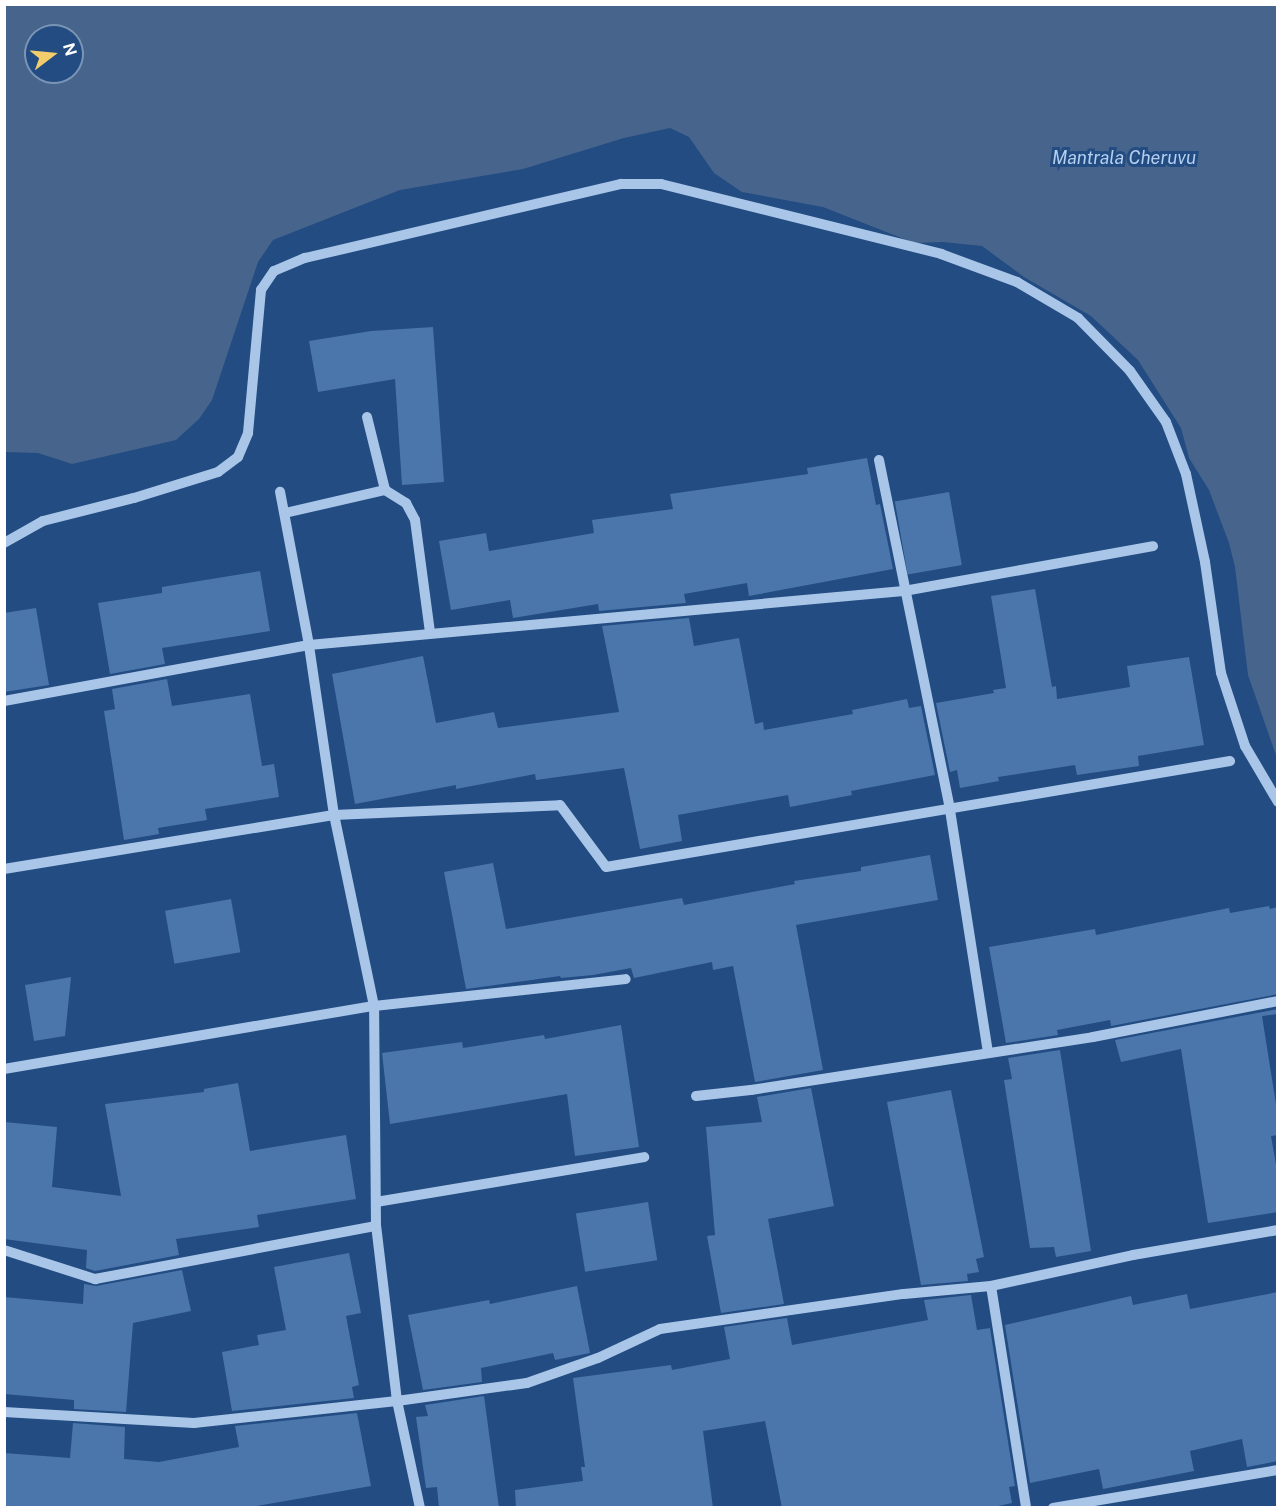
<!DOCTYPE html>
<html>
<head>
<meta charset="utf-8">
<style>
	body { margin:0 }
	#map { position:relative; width:1282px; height:1512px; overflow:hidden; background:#224c82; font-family:"Public Sans",sans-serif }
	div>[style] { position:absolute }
	.water>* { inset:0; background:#47658c }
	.building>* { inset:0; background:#4b76ab; transform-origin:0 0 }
	.minor>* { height:10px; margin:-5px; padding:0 5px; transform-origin:5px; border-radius:5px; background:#a9c6e8 }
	span { translate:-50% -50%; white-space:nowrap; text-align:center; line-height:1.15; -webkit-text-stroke:6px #224c82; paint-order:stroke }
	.water-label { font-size:18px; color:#b5cfef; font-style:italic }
	.frame { position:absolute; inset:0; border:6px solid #fff; pointer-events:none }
	.north { position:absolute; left:24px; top:24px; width:60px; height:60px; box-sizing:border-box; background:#224c82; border:2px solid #7a94b4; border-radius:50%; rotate:74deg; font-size:16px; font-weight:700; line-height:24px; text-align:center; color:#fff }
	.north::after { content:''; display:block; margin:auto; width:21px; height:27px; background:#f3cc6c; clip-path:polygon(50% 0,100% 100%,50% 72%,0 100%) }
</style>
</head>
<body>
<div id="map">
	<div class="water">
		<i style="clip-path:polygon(evenodd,5px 5px,1277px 5px,1277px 758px,1248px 675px,1235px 567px,1229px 543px,1209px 490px,1189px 458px,1181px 428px,1138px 360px,1091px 316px,1024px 277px,982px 246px,943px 242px,914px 243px,823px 207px,742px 192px,714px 173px,689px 137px,670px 128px,624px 138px,523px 169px,400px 190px,273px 240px,258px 262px,212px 400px,199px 419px,176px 440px,72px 464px,38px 453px,5px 452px,5px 5px,36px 36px,72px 36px,72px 72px,36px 72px,36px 36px)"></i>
	</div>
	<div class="building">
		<i style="clip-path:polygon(433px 327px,444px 482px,402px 485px,395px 379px,318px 392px,309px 341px,371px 331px)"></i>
		<i style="clip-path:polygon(867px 458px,876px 505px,880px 504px,893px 569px,749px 596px,747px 583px,684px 594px,686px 603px,599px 611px,598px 604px,513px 618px,510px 600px,451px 610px,439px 541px,486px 533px,489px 551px,594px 533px,592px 520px,673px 509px,670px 494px,808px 474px,807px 468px)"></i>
		<i style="left:949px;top:492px;width:74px;height:55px;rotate:80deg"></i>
		<i style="clip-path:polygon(260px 571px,270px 631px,162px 648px,165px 664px,110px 674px,98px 603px,162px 593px,162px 587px)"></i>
		<i style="clip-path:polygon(1035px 589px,1052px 687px,1056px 686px,1057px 699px,1130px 687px,1127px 666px,1189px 657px,1204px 745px,1138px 756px,1139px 766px,1077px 775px,1075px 765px,998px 777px,999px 781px,960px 788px,957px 770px,950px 772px,936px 703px,994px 693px,993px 690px,1006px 688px,991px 596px)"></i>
		<i style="clip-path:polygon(36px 608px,49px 685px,4px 692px,4px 613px)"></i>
		<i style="clip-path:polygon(689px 618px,694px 646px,739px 638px,755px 724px,763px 722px,764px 730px,853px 714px,852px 710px,907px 699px,909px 708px,921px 706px,935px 775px,851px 791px,852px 795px,790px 807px,788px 795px,678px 815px,682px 841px,640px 849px,624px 768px,536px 780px,535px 774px,456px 789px,456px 785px,355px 804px,332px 674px,423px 656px,436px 723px,494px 712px,498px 728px,619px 712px,602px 626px)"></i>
		<i style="clip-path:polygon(167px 679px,172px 706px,250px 694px,262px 766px,274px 764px,279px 797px,205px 809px,207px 820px,158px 828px,159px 834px,124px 840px,104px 711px,115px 709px,112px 689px)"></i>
		<i style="clip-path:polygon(930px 855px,938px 900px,796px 925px,823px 1070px,755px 1082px,733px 966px,713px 970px,712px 962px,634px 978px,631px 968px,593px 975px,561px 978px,560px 976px,466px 989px,444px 872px,493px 863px,506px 929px,682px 898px,684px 905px,795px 884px,794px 881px,861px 871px,861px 867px)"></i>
		<i style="left:231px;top:899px;width:54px;height:67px;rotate:80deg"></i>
		<i style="clip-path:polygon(1269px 906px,1270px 909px,1278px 907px,1278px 994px,1111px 1026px,1110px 1020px,1057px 1030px,1058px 1035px,1006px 1043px,989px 947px,1095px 929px,1096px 935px,1229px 908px,1230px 913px)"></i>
		<i style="clip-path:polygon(71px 977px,65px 1036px,34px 1041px,25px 985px)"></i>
		<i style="clip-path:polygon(1278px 1009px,1278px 1014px,1262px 1016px,1278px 1117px,1278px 1135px,1271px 1136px,1278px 1176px,1278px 1212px,1208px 1223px,1181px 1049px,1121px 1062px,1115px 1040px)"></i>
		<i style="clip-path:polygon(621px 1025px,639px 1147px,575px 1156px,567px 1094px,390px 1124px,382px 1053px,462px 1042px,463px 1048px,544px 1035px,545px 1039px)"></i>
		<i style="clip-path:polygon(1060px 1050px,1091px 1251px,1056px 1257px,1054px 1247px,1030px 1248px,1004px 1080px,1012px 1079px,1008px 1058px)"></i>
		<i style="clip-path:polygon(238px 1083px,250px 1151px,346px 1135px,356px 1199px,257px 1215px,259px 1227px,176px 1239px,179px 1255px,95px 1271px,86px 1268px,87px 1250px,4px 1239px,4px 1122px,57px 1127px,52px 1187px,121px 1196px,105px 1104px,204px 1092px,204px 1089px)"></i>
		<i style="clip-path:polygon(811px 1088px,834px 1206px,768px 1219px,784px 1304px,721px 1313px,707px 1236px,715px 1235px,706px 1127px,762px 1122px,757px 1097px)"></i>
		<i style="clip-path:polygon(951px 1090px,984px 1257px,976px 1259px,979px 1272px,967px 1274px,968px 1281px,921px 1285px,887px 1102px)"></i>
		<i style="left:648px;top:1202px;width:59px;height:73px;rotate:81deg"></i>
		<i style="clip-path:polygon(349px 1253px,361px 1313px,346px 1316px,359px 1385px,352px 1387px,354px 1398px,232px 1411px,222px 1352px,259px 1345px,257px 1335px,286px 1330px,274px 1267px)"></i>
		<i style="clip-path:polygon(182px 1270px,191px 1311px,133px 1323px,126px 1412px,74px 1409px,74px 1400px,4px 1394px,4px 1297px,83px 1304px,84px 1284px,96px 1286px)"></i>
		<i style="clip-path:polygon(577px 1286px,590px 1353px,555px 1360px,553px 1353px,481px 1368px,482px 1382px,423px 1390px,408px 1315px,489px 1300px,490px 1304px)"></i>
		<i style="clip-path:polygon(1278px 1292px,1278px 1461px,1247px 1467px,1242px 1439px,1190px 1451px,1194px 1471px,1103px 1489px,1099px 1469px,1030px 1483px,1005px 1325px,1131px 1296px,1133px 1305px,1187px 1294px,1190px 1309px)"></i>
		<i style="clip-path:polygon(971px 1295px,977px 1330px,990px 1328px,1015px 1486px,1009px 1487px,1012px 1503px,989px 1508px,782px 1508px,765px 1421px,703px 1431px,713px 1508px,516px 1508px,515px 1490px,583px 1481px,581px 1467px,585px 1467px,573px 1378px,671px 1365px,672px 1370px,730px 1359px,724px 1327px,787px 1318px,792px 1345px,928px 1320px,924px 1300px)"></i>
		<i style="clip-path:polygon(484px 1396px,499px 1508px,439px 1508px,437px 1487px,426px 1488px,416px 1417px,428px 1416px,425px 1405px)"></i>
		<i style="clip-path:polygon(357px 1413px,371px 1486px,245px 1508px,4px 1508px,4px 1453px,70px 1458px,73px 1423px,125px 1427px,124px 1459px,159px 1462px,239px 1447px,235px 1426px)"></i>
	</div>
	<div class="minor">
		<i style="left:367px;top:417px;width:75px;rotate:76.1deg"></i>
		<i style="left:385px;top:490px;width:25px;rotate:32deg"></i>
		<i style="left:406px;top:503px;width:19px;rotate:62deg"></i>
		<i style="left:415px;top:520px;width:114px;rotate:82.4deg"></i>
		<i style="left:879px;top:460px;width:357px;rotate:78.5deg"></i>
		<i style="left:950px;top:810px;width:245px;rotate:81.1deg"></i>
		<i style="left:285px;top:513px;width:103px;rotate:-13deg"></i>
		<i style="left:4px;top:543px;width:45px;rotate:-29.4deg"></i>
		<i style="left:43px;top:521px;width:94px;rotate:-14.2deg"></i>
		<i style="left:134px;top:498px;width:88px;rotate:-17.2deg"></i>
		<i style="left:218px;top:472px;width:25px;rotate:-37deg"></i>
		<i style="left:238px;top:457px;width:26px;rotate:-67deg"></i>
		<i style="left:248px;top:433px;width:144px;rotate:-84.8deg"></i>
		<i style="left:261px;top:290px;width:23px;rotate:-56deg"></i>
		<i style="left:274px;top:271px;width:34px;rotate:-23deg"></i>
		<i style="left:305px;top:258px;width:325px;rotate:-13.2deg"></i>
		<i style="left:621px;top:184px;width:40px"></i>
		<i style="left:661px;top:184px;width:289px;rotate:14deg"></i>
		<i style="left:941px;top:254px;width:81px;rotate:20.2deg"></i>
		<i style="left:1017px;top:282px;width:71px;rotate:30.5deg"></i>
		<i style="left:1078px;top:318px;width:74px;rotate:45.5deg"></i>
		<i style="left:1130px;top:371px;width:62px;rotate:54.8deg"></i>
		<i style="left:1166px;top:422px;width:56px;rotate:69deg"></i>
		<i style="left:1186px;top:474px;width:90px;rotate:77.8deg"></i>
		<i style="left:1205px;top:562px;width:112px;rotate:81.8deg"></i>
		<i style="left:1221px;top:673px;width:77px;rotate:71.8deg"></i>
		<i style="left:1245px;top:746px;width:65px;rotate:59.5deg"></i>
		<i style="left:4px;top:701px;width:310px;rotate:-10.4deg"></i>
		<i style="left:309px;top:645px;width:156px;rotate:-100.7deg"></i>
		<i style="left:4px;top:869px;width:334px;rotate:-9.3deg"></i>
		<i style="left:334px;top:815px;width:226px;rotate:-2.5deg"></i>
		<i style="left:560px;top:805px;width:77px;rotate:53.4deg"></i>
		<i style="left:606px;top:867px;width:633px;rotate:-9.64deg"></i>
		<i style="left:4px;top:1069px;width:375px;rotate:-9.7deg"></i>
		<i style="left:374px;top:1006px;width:195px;rotate:-101.8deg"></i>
		<i style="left:334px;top:815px;width:172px;rotate:-98.4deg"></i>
		<i style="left:309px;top:645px;width:597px;rotate:-5.19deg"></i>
		<i style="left:904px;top:591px;width:253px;rotate:-10.2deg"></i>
		<i style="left:696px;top:1096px;width:55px;rotate:-6.2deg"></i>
		<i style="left:751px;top:1090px;width:346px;rotate:-8.8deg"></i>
		<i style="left:1093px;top:1037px;width:188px;rotate:-11deg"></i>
		<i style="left:376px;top:1202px;width:272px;rotate:-9.5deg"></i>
		<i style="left:4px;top:1250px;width:96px;rotate:17.7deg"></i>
		<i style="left:95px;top:1279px;width:286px;rotate:-10.7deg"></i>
		<i style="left:991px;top:1286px;width:225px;rotate:81deg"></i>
		<i style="left:4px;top:1412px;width:190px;rotate:3.3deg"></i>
		<i style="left:194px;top:1423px;width:204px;rotate:-6.2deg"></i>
		<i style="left:397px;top:1401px;width:131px;rotate:-7.9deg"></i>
		<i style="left:527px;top:1383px;width:75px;rotate:-19.4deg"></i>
		<i style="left:598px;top:1358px;width:68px;rotate:-25.1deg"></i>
		<i style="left:660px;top:1329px;width:246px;rotate:-8.2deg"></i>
		<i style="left:904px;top:1294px;width:87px;rotate:-5.3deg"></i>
		<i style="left:991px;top:1286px;width:145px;rotate:-12.3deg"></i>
		<i style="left:1133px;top:1255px;width:147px;rotate:-9.8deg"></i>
		<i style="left:420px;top:1508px;width:109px;rotate:-102.1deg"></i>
		<i style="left:397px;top:1401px;width:176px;rotate:-96.8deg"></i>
		<i style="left:376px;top:1226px;width:220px;rotate:-90.5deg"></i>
		<i style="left:374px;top:1006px;width:253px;rotate:-6.1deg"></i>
		<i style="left:1053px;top:1508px;width:228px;rotate:-9.6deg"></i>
	</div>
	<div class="water-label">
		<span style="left:1124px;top:158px">Mantrala Cheruvu</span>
	</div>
	<div class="frame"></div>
	<div class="north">N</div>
</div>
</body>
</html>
